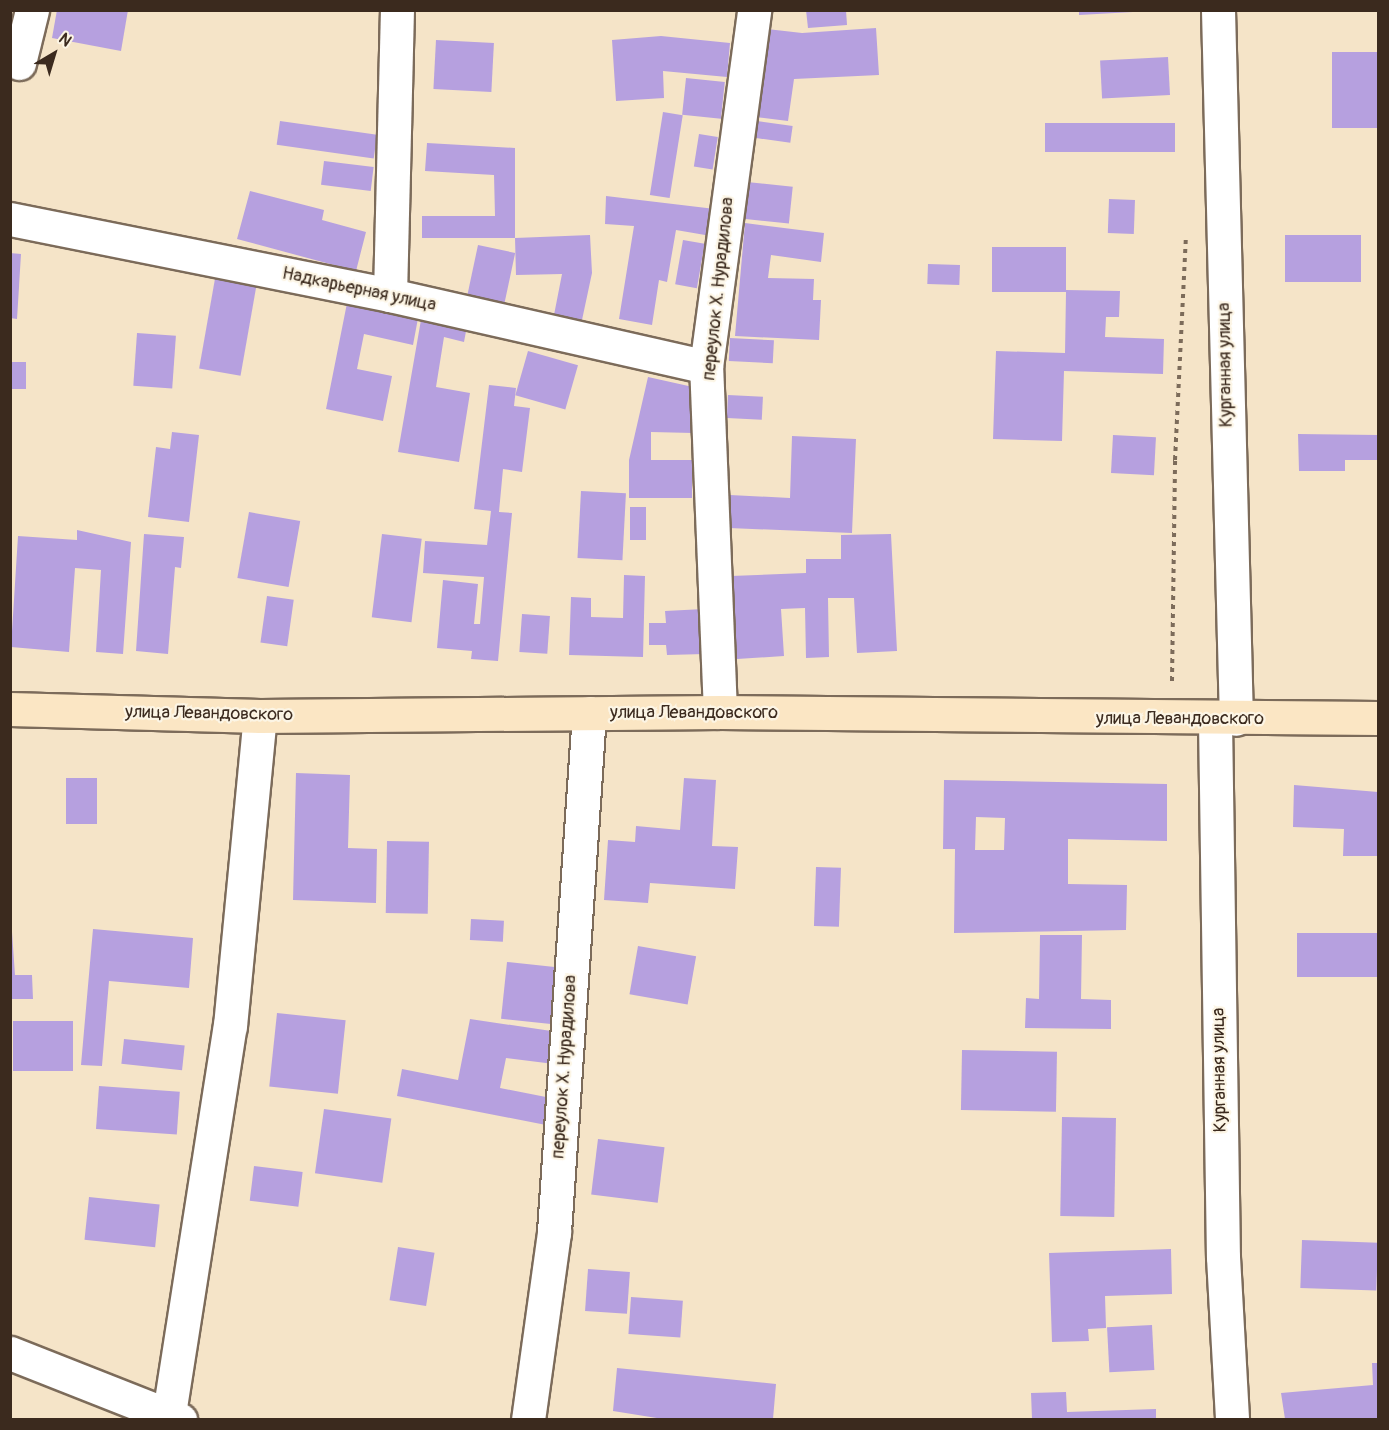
<!DOCTYPE html>
<html>
<head>
<meta charset="utf-8">
<style>
	body { margin:0 }
	#map { position:relative; width:1389px; height:1430px; overflow:hidden; background:#f5e4c8; font-family:Pangolin,sans-serif }
	div>[style] { position:absolute }
	.building>* { inset:0; background:#b6a0df; transform-origin:0 0 }
	.path>* { height:4px; margin-top:-2px; transform-origin:0; background:repeating-linear-gradient(90deg,#7c6b5a 0 4.5px,transparent 0 9px) }
	.roads { filter:drop-shadow(2px 0 #7c6b5a) drop-shadow(-2px 0 #7c6b5a) drop-shadow(0 2px #7c6b5a) drop-shadow(0 -2px #7c6b5a) }
	.street>* { height:33px; margin:-16.5px; padding:0 16.5px; transform-origin:16.5px; border-radius:16.5px; background:#fff }
	.secondary>* { height:33px; margin:-16.5px; padding:0 16.5px; transform-origin:16.5px; border-radius:16.5px; background:#fbe6c4 }
	span { translate:-50% -50%; white-space:nowrap; text-align:center; line-height:1.15; -webkit-text-stroke:4.5px #fcf5e5; paint-order:stroke }
	.street-label { font-size:18px; color:#3b2a1e }
	.frame { position:absolute; inset:0; border:12px solid #3b2a1e; pointer-events:none }
	.north { position:absolute; left:24px; top:24px; width:60px; height:60px; -webkit-text-stroke:4px #fcf5e5; paint-order:stroke; rotate:38deg; font-size:16px; font-weight:700; line-height:24px; text-align:center; color:#3b2a1e }
	.north::after { content:''; display:block; margin:auto; width:21px; height:27px; background:#3b2a1e; clip-path:polygon(50% 0,100% 100%,50% 72%,0 100%) }
</style>
</head>
<body>
<div id="map">
	<div class="building">
		<i style="clip-path:polygon(57px 10px,128px 10px,121px 51px,52px 38px)"></i>
		<i style="clip-path:polygon(806px 10px,846px 10px,847px 25px,808px 28px)"></i>
		<i style="clip-path:polygon(1079px 10px,1133px 10px,1133px 12px,1079px 15px)"></i>
		<i style="clip-path:polygon(876px 28px,879px 75px,794px 79px,788px 121px,755px 117px,767px 29px,802px 33px)"></i>
		<i style="clip-path:polygon(661px 36px,730px 43px,727px 77px,663px 71px,664px 98px,616px 101px,612px 40px)"></i>
		<i style="left:436px;top:40px;width:58px;height:49px;rotate:3deg"></i>
		<i style="left:1378px;top:52px;width:76px;height:46px;rotate:90deg"></i>
		<i style="left:1168px;top:57px;width:38px;height:68px;rotate:87deg"></i>
		<i style="left:686px;top:78px;width:39px;height:37px;rotate:6deg"></i>
		<i style="left:663px;top:112px;width:20px;height:84px;rotate:9deg"></i>
		<i style="left:280px;top:121px;width:98px;height:24px;rotate:8deg"></i>
		<i style="left:757px;top:121px;width:36px;height:17px;rotate:8deg"></i>
		<i style="left:1175px;top:123px;width:29px;height:130px;rotate:90deg"></i>
		<i style="left:699px;top:134px;width:19px;height:33px;rotate:9deg"></i>
		<i style="clip-path:polygon(427px 143px,515px 148px,515px 238px,422px 238px,422px 216px,495px 216px,494px 175px,425px 171px)"></i>
		<i style="left:324px;top:161px;width:50px;height:24px;rotate:7deg"></i>
		<i style="left:747px;top:182px;width:46px;height:37px;rotate:6deg"></i>
		<i style="clip-path:polygon(250px 191px,324px 210px,322px 220px,366px 232px,356px 271px,237px 239px)"></i>
		<i style="clip-path:polygon(606px 196px,715px 209px,711px 236px,676px 230px,667px 282px,659px 280px,652px 325px,619px 319px,634px 226px,605px 224px)"></i>
		<i style="left:1109px;top:199px;width:26px;height:34px;rotate:2deg"></i>
		<i style="clip-path:polygon(745px 223px,824px 233px,821px 262px,771px 255px,768px 278px,814px 279px,813px 300px,821px 300px,819px 340px,735px 336px)"></i>
		<i style="clip-path:polygon(590px 235px,592px 273px,582px 320px,554px 315px,562px 274px,516px 275px,515px 238px)"></i>
		<i style="left:1285px;top:235px;width:76px;height:47px"></i>
		<i style="left:683px;top:240px;width:22px;height:45px;rotate:10deg"></i>
		<i style="left:478px;top:245px;width:38px;height:51px;rotate:12deg"></i>
		<i style="clip-path:polygon(992px 247px,1066px 247px,1066px 290px,1120px 291px,1119px 317px,1106px 317px,1105px 337px,1164px 339px,1163px 374px,1064px 371px,1062px 441px,993px 439px,996px 351px,1065px 353px,1066px 292px,992px 292px)"></i>
		<i style="clip-path:polygon(10px 253px,21px 254px,17px 319px,10px 318px)"></i>
		<i style="left:928px;top:264px;width:32px;height:20px;rotate:2deg"></i>
		<i style="left:216px;top:273px;width:42px;height:97px;rotate:10deg"></i>
		<i style="clip-path:polygon(348px 298px,419px 313px,413px 345px,364px 334px,357px 369px,392px 376px,383px 421px,326px 409px)"></i>
		<i style="clip-path:polygon(422px 314px,467px 326px,464px 342px,444px 337px,436px 387px,470px 393px,459px 462px,398px 452px)"></i>
		<i style="left:137px;top:333px;width:39px;height:53px;rotate:4deg"></i>
		<i style="left:730px;top:338px;width:44px;height:23px;rotate:3deg"></i>
		<i style="left:528px;top:351px;width:52px;height:46px;rotate:16deg"></i>
		<i style="left:10px;top:362px;width:16px;height:27px"></i>
		<i style="clip-path:polygon(648px 377px,693px 387px,693px 433px,651px 432px,651px 460px,692px 460px,692px 498px,629px 498px,629px 460px)"></i>
		<i style="clip-path:polygon(489px 385px,516px 388px,514px 406px,530px 408px,522px 472px,503px 469px,499px 512px,512px 513px,498px 661px,471px 659px,472px 651px,437px 648px,443px 580px,478px 584px,474px 624px,480px 624px,484px 577px,423px 573px,425px 541px,487px 545px,491px 511px,474px 509px)"></i>
		<i style="left:728px;top:395px;width:35px;height:23px;rotate:3deg"></i>
		<i style="clip-path:polygon(172px 432px,199px 435px,189px 522px,148px 517px,156px 447px,170px 449px)"></i>
		<i style="clip-path:polygon(1298px 434px,1378px 435px,1378px 460px,1345px 460px,1345px 471px,1299px 471px)"></i>
		<i style="left:1113px;top:435px;width:43px;height:38px;rotate:3deg"></i>
		<i style="clip-path:polygon(792px 436px,856px 439px,852px 533px,729px 528px,730px 495px,790px 498px)"></i>
		<i style="left:581px;top:491px;width:45px;height:67px;rotate:3deg"></i>
		<i style="left:630px;top:507px;width:16px;height:33px"></i>
		<i style="left:249px;top:512px;width:52px;height:67px;rotate:10deg"></i>
		<i style="clip-path:polygon(77px 530px,131px 542px,123px 654px,96px 652px,101px 570px,75px 568px,69px 652px,11px 647px,18px 536px,77px 540px)"></i>
		<i style="clip-path:polygon(144px 534px,184px 537px,181px 568px,175px 567px,168px 654px,136px 651px)"></i>
		<i style="left:382px;top:534px;width:40px;height:84px;rotate:7deg"></i>
		<i style="clip-path:polygon(891px 534px,897px 651px,857px 653px,854px 598px,828px 598px,829px 657px,806px 658px,805px 608px,781px 609px,784px 656px,737px 659px,731px 576px,806px 573px,806px 559px,841px 559px,841px 535px)"></i>
		<i style="clip-path:polygon(624px 575px,645px 576px,643px 657px,569px 655px,571px 597px,591px 598px,591px 617px,623px 618px)"></i>
		<i style="left:267px;top:596px;width:27px;height:47px;rotate:8deg"></i>
		<i style="clip-path:polygon(704px 609px,705px 654px,667px 655px,666px 645px,649px 645px,649px 623px,666px 623px,665px 611px)"></i>
		<i style="left:522px;top:614px;width:28px;height:38px;rotate:4deg"></i>
		<i style="clip-path:polygon(296px 773px,350px 775px,348px 848px,377px 849px,376px 903px,293px 900px)"></i>
		<i style="left:66px;top:778px;width:31px;height:46px"></i>
		<i style="clip-path:polygon(684px 778px,716px 780px,712px 846px,738px 847px,735px 889px,650px 883px,648px 903px,604px 900px,608px 840px,635px 842px,636px 826px,680px 830px)"></i>
		<i style="clip-path:polygon(evenodd,944px 780px,1167px 784px,1167px 841px,1068px 839px,1068px 884px,1127px 885px,1126px 930px,954px 933px,955px 849px,943px 849px,944px 780px,976px 817px,1005px 818px,1004px 850px,975px 850px,976px 817px)"></i>
		<i style="clip-path:polygon(1294px 785px,1378px 792px,1378px 856px,1343px 856px,1344px 829px,1293px 827px)"></i>
		<i style="left:387px;top:841px;width:42px;height:72px;rotate:1deg"></i>
		<i style="left:816px;top:867px;width:25px;height:59px;rotate:2deg"></i>
		<i style="clip-path:polygon(10px 903px,15px 975px,32px 975px,33px 999px,10px 999px)"></i>
		<i style="left:471px;top:919px;width:33px;height:21px;rotate:3deg"></i>
		<i style="clip-path:polygon(93px 929px,193px 938px,189px 988px,109px 981px,102px 1066px,81px 1065px)"></i>
		<i style="left:1297px;top:933px;width:81px;height:44px"></i>
		<i style="clip-path:polygon(1040px 935px,1082px 935px,1081px 999px,1111px 1000px,1111px 1029px,1025px 1028px,1026px 998px,1039px 999px)"></i>
		<i style="left:638px;top:946px;width:59px;height:49px;rotate:10deg"></i>
		<i style="left:507px;top:962px;width:62px;height:57px;rotate:6deg"></i>
		<i style="left:277px;top:1013px;width:69px;height:74px;rotate:6deg"></i>
		<i style="clip-path:polygon(470px 1019px,558px 1032px,554px 1064px,506px 1058px,500px 1088px,551px 1098px,546px 1125px,397px 1096px,402px 1069px,458px 1080px)"></i>
		<i style="left:13px;top:1021px;width:60px;height:50px"></i>
		<i style="left:124px;top:1039px;width:61px;height:25px;rotate:6deg"></i>
		<i style="left:962px;top:1050px;width:95px;height:60px;rotate:1deg"></i>
		<i style="left:99px;top:1086px;width:81px;height:43px;rotate:4deg"></i>
		<i style="left:324px;top:1109px;width:68px;height:65px;rotate:8deg"></i>
		<i style="left:1062px;top:1117px;width:54px;height:99px;rotate:1deg"></i>
		<i style="left:598px;top:1139px;width:67px;height:56px;rotate:7deg"></i>
		<i style="left:254px;top:1166px;width:49px;height:35px;rotate:7deg"></i>
		<i style="left:89px;top:1197px;width:71px;height:43px;rotate:6deg"></i>
		<i style="left:1302px;top:1240px;width:76px;height:48px;rotate:2deg"></i>
		<i style="left:398px;top:1247px;width:37px;height:54px;rotate:9deg"></i>
		<i style="clip-path:polygon(1171px 1249px,1172px 1294px,1105px 1296px,1106px 1328px,1088px 1329px,1089px 1341px,1052px 1342px,1049px 1253px)"></i>
		<i style="left:588px;top:1269px;width:42px;height:42px;rotate:4deg"></i>
		<i style="left:631px;top:1297px;width:52px;height:37px;rotate:4deg"></i>
		<i style="left:1152px;top:1325px;width:45px;height:45px;rotate:87deg"></i>
		<i style="clip-path:polygon(1372px 1363px,1378px 1363px,1378px 1418px,1285px 1419px,1281px 1393px,1373px 1385px)"></i>
		<i style="clip-path:polygon(617px 1368px,776px 1384px,773px 1419px,663px 1419px,613px 1411px)"></i>
		<i style="clip-path:polygon(1066px 1392px,1067px 1412px,1156px 1409px,1156px 1419px,1032px 1419px,1031px 1393px)"></i>
	</div>
	<div class="path">
		<i style="left:1172px;top:681px;width:221px;rotate:-89.2deg"></i>
		<i style="left:1175px;top:460px;width:224px;rotate:-87.2deg"></i>
	</div>
	<div class="roads">
		<div class="street">
			<i style="left:1218px;top:10px;width:709px;rotate:88.55deg"></i>
			<i style="left:19px;top:63px;width:55px;rotate:-76.2deg"></i>
			<i style="left:10px;top:219px;width:388px;rotate:11.3deg"></i>
			<i style="left:390px;top:295px;width:324px;rotate:12.8deg"></i>
			<i style="left:390px;top:295px;width:285px;rotate:-88.6deg"></i>
			<i style="left:720px;top:712px;width:345px;rotate:-92.3deg"></i>
			<i style="left:706px;top:367px;width:360px;rotate:-82.3deg"></i>
			<i style="left:1215px;top:720px;width:537px;rotate:89.15deg"></i>
			<i style="left:1223px;top:1257px;width:163px;rotate:86.8deg"></i>
			<i style="left:10px;top:1353px;width:183px;rotate:21.5deg"></i>
			<i style="left:168px;top:1420px;width:399px;rotate:-81.1deg"></i>
			<i style="left:230px;top:1026px;width:311px;rotate:-84.5deg"></i>
			<i style="left:528px;top:1420px;width:190px;rotate:-82.1deg"></i>
			<i style="left:554px;top:1232px;width:520px;rotate:-86.14deg"></i>
		</div>
		<div class="secondary">
			<i style="left:10px;top:709px;width:250px;rotate:1.6deg"></i>
			<i style="left:260px;top:716px;width:460px;rotate:-0.5deg"></i>
			<i style="left:720px;top:712px;width:658px;rotate:0.52deg"></i>
		</div>
	</div>
	<div class="street-label">
		<span style="left:719px;top:289px;rotate:-84deg">переулок Х. Нурадилова</span>
		<span style="left:359px;top:290px;rotate:12deg">Надкарьерная улица</span>
		<span style="left:1226px;top:365px;rotate:-91deg">Курганная улица</span>
		<span style="left:694px;top:713px">улица Левандовского</span>
		<span style="left:209px;top:714px;rotate:1deg">улица Левандовского</span>
		<span style="left:1180px;top:719px">улица Левандовского</span>
		<span style="left:565px;top:1067px;rotate:-86deg">переулок Х. Нурадилова</span>
		<span style="left:1220px;top:1070px;rotate:-91deg">Курганная улица</span>
	</div>
	<div class="frame"></div>
	<div class="north">N</div>
</div>
</body>
</html>
